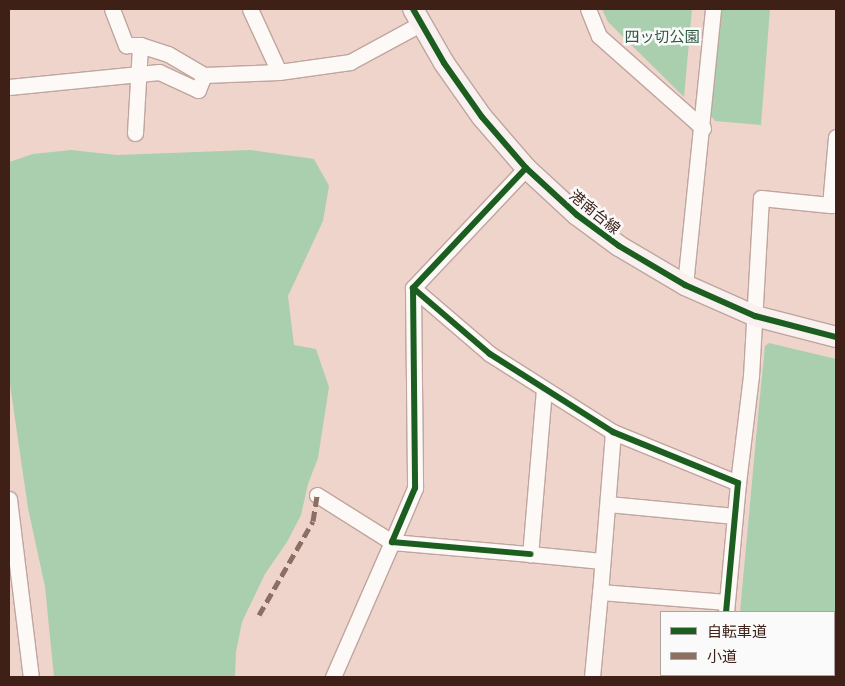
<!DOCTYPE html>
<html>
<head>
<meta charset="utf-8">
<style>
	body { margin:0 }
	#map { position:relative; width:845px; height:686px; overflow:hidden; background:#efd4cc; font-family:Quicksand,"Noto Sans JP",sans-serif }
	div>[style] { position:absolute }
	.green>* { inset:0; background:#a9cfae }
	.roads { filter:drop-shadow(1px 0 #bfa59e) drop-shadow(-1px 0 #bfa59e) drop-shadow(0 1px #bfa59e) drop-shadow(0 -1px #bfa59e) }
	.street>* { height:15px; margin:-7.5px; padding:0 7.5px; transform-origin:7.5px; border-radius:7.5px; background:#fdf9f7 }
	.secondary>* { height:20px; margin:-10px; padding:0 10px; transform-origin:10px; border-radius:10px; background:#f8f1ef }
	.quiet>* { height:5px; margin-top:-2.5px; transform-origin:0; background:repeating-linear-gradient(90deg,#8d6e63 0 10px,transparent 0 15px) }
	.cycleway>* { height:6px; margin:-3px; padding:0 3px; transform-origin:3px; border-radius:3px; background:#1b5e20 }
	span { translate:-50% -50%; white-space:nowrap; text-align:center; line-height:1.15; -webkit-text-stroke:5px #fafafa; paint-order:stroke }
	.park-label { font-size:15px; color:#2a583d }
	.street-label { font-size:15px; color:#3e2017 }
	.frame { position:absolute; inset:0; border:10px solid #3e2017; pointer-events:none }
	.legend { position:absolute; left:660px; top:611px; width:175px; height:65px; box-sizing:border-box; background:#fafafa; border:1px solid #afa39f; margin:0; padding:6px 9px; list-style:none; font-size:15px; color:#3e2017 }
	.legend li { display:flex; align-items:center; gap:10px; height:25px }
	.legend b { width:25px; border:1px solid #afa39f }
</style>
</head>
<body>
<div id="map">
	<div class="green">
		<i style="clip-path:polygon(602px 9px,692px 9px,684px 97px,608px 22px)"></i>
		<i style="clip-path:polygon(720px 9px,770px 9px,761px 125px,715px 121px,711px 116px)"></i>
		<i style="clip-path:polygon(71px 150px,117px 155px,250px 150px,314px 159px,329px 186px,323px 221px,288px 296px,294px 345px,316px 349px,329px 387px,318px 458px,308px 484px,301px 515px,287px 542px,265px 574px,242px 622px,236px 652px,235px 677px,54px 677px,45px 587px,28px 508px,9px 378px,9px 162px,33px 154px)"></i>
		<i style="clip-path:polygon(769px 343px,836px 359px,836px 677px,732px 677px,732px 675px,834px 675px,834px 612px,740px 612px,759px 406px,765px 346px)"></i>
	</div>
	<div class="roads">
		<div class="street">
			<i style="left:112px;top:9px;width:39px;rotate:69deg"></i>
			<i style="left:126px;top:45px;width:14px"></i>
			<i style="left:140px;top:45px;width:29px;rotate:18deg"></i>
			<i style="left:168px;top:54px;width:42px;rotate:30.3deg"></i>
			<i style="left:204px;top:75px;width:75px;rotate:-2.3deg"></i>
			<i style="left:279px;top:72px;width:72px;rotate:-8deg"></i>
			<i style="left:350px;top:62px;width:80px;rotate:-28.5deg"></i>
			<i style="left:250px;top:9px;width:69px;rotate:65.3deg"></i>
			<i style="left:588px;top:9px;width:29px;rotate:68deg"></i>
			<i style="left:599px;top:36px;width:139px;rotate:41.5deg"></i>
			<i style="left:9px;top:87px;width:151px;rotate:-5.7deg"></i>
			<i style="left:159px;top:72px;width:43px;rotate:24.8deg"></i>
			<i style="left:198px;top:90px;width:16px;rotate:-68deg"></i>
			<i style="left:135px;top:133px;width:88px;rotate:-86.7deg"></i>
			<i style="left:836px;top:137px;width:68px;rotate:95deg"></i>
			<i style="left:830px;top:205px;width:6px"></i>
			<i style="left:526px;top:168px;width:165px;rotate:133.3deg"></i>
			<i style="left:413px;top:288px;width:200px;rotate:89.4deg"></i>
			<i style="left:415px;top:488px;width:59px;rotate:113.1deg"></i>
			<i style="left:392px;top:542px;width:139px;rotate:5deg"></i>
			<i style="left:685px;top:285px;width:277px;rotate:-84.2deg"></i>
			<i style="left:413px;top:288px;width:101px;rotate:40.6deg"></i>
			<i style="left:490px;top:354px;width:146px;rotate:32.4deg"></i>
			<i style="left:613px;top:432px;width:135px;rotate:22.2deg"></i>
			<i style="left:738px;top:483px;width:130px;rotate:95.3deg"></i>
			<i style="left:544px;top:389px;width:166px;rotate:94.8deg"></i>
			<i style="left:530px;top:554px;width:72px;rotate:5.6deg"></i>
			<i style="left:613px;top:432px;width:161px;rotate:94.6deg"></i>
			<i style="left:600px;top:592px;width:127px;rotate:4.5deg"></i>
			<i style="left:738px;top:483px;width:108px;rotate:-83.1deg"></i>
			<i style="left:751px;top:376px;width:178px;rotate:-86.8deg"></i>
			<i style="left:761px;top:198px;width:69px;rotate:5.8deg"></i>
			<i style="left:317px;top:495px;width:89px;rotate:32.1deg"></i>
			<i style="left:392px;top:542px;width:147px;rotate:113.6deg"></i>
			<i style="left:9px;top:499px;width:179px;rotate:83deg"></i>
			<i style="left:608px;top:504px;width:127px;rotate:5.4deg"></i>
			<i style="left:592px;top:677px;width:85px;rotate:-84.6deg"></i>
			<i style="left:721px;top:677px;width:2px;rotate:-90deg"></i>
		</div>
		<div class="secondary">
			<i style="left:413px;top:9px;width:62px;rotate:60.1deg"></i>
			<i style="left:444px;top:63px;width:66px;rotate:54.9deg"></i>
			<i style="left:482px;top:117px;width:67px;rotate:49.2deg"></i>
			<i style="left:526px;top:168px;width:69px;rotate:42.7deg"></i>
			<i style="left:577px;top:215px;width:52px;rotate:36.4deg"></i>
			<i style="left:619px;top:246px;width:77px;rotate:30.6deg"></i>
			<i style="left:685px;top:285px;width:77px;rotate:23.9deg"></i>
			<i style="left:755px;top:316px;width:84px;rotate:14.5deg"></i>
		</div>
	</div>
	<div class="quiet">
		<i style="left:259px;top:615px;width:108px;rotate:-60.1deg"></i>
		<i style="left:313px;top:521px;width:26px;rotate:-81deg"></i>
		<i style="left:805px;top:675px;width:4px;rotate:34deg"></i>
	</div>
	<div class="cycleway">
		<i style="left:413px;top:9px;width:62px;rotate:60.1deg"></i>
		<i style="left:444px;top:63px;width:66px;rotate:54.9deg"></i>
		<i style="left:482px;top:117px;width:67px;rotate:49.2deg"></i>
		<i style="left:526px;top:168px;width:69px;rotate:42.7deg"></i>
		<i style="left:577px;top:215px;width:52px;rotate:36.4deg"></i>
		<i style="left:619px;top:246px;width:77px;rotate:30.6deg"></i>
		<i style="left:685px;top:285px;width:77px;rotate:23.9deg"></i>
		<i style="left:755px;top:316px;width:84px;rotate:14.5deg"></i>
		<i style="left:526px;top:168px;width:165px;rotate:133.3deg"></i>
		<i style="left:413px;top:288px;width:200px;rotate:89.4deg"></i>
		<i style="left:415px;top:488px;width:59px;rotate:113.1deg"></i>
		<i style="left:392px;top:542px;width:139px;rotate:5deg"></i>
		<i style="left:413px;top:288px;width:101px;rotate:40.6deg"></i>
		<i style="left:490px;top:354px;width:146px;rotate:32.4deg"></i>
		<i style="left:613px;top:432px;width:135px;rotate:22.2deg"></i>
		<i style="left:738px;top:483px;width:130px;rotate:95.3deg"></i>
	</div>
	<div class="park-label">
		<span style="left:662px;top:37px">四ッ切公園</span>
	</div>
	<div class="street-label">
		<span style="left:595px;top:212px;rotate:39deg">港南台線</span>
	</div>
	<div class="frame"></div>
	<ul class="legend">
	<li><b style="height:6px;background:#1b5e20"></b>自転車道</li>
	<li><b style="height:6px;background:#8d6e63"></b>小道</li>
	</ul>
</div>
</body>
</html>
